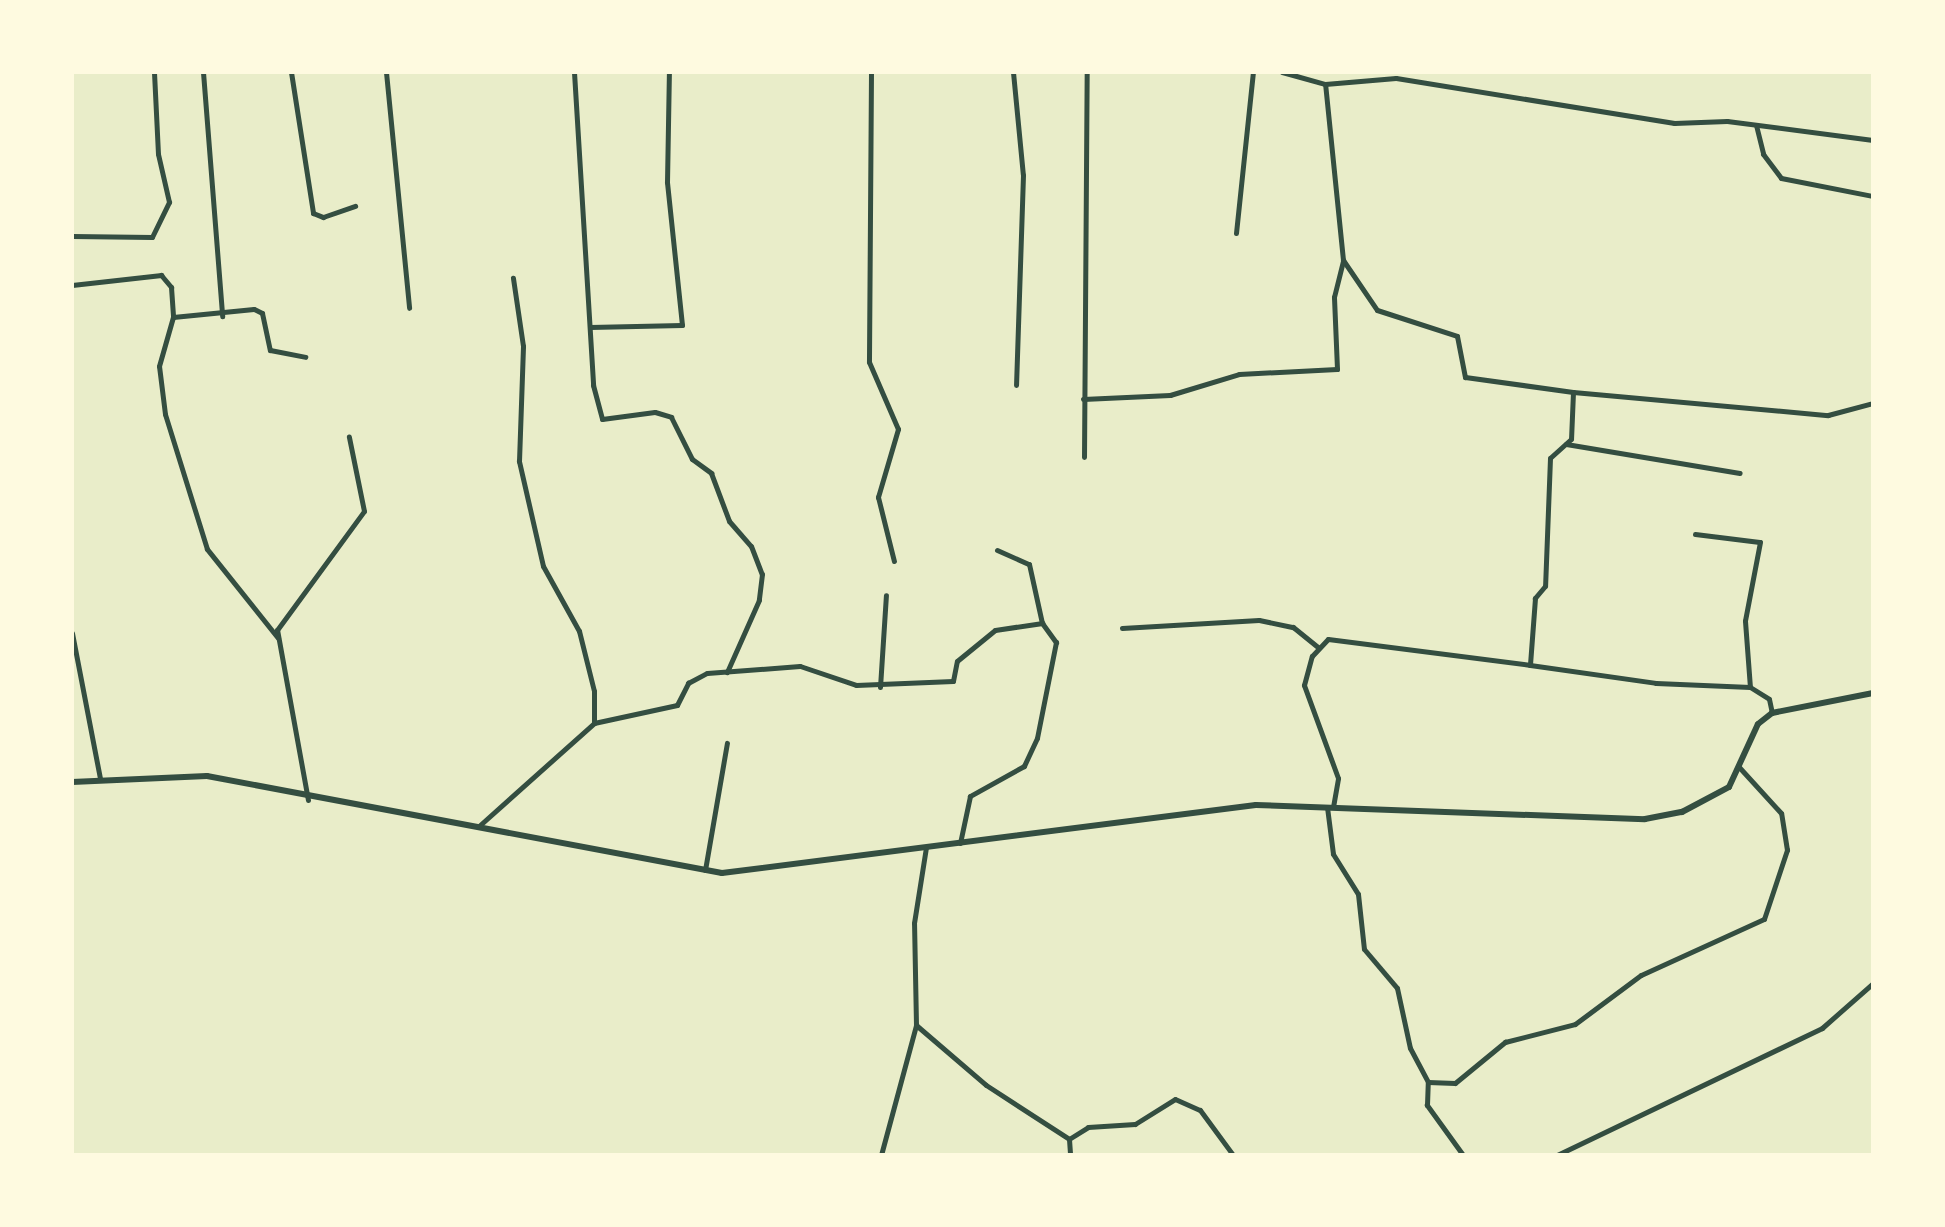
<!DOCTYPE html>
<html>
<head>
<meta charset="utf-8">
<style>
	body { margin:0 }
	#map { position:relative; width:1945px; height:1227px; overflow:hidden; background:#e9edc9; font-family:"Fira Sans",sans-serif }
	div>[style] { position:absolute }
	.minor>* { height:5px; margin:-2.5px; padding:0 2.5px; transform-origin:2.5px; border-radius:2.5px; background:#344e41 }
	.tertiary>* { height:6px; margin:-3px; padding:0 3px; transform-origin:3px; border-radius:3px; background:#344e41 }
	span { translate:-50% -50%; white-space:nowrap; text-align:center; line-height:1.15; -webkit-text-stroke:6px #fefae0; paint-order:stroke }
	.frame { position:absolute; inset:0; border:74px solid #fefae0; pointer-events:none }
</style>
</head>
<body>
<div id="map">
	<div class="minor">
		<i style="left:203px;top:72px;width:245px;rotate:85.5deg"></i>
		<i style="left:291px;top:72px;width:143px;rotate:81.1deg"></i>
		<i style="left:313px;top:213px;width:11px;rotate:22deg"></i>
		<i style="left:323px;top:217px;width:34px;rotate:-19deg"></i>
		<i style="left:386px;top:72px;width:237px;rotate:84.4deg"></i>
		<i style="left:574px;top:72px;width:314px;rotate:86.5deg"></i>
		<i style="left:593px;top:385px;width:35px;rotate:75deg"></i>
		<i style="left:602px;top:419px;width:53px;rotate:-7.5deg"></i>
		<i style="left:655px;top:412px;width:17px;rotate:17deg"></i>
		<i style="left:671px;top:417px;width:47px;rotate:63.4deg"></i>
		<i style="left:692px;top:459px;width:24px;rotate:36deg"></i>
		<i style="left:711px;top:473px;width:51px;rotate:69.4deg"></i>
		<i style="left:729px;top:521px;width:33px;rotate:49deg"></i>
		<i style="left:751px;top:546px;width:30px;rotate:69deg"></i>
		<i style="left:762px;top:574px;width:26px;rotate:97deg"></i>
		<i style="left:759px;top:600px;width:79px;rotate:114deg"></i>
		<i style="left:871px;top:72px;width:290px;rotate:90.4deg"></i>
		<i style="left:869px;top:362px;width:73px;rotate:66.6deg"></i>
		<i style="left:898px;top:429px;width:71px;rotate:106.4deg"></i>
		<i style="left:878px;top:497px;width:66px;rotate:76deg"></i>
		<i style="left:1013px;top:72px;width:103px;rotate:84.5deg"></i>
		<i style="left:1023px;top:175px;width:210px;rotate:91.9deg"></i>
		<i style="left:1282px;top:72px;width:45px;rotate:15.6deg"></i>
		<i style="left:1325px;top:84px;width:71px;rotate:-4.8deg"></i>
		<i style="left:1396px;top:78px;width:282px;rotate:9.2deg"></i>
		<i style="left:1674px;top:123px;width:53px;rotate:-2.2deg"></i>
		<i style="left:1727px;top:121px;width:147px;rotate:7.4deg"></i>
		<i style="left:1756px;top:125px;width:30px;rotate:76deg"></i>
		<i style="left:1763px;top:154px;width:30px;rotate:53deg"></i>
		<i style="left:1781px;top:178px;width:94px;rotate:11.1deg"></i>
		<i style="left:1236px;top:233px;width:162px;rotate:-84deg"></i>
		<i style="left:72px;top:236px;width:80px;rotate:0.7deg"></i>
		<i style="left:152px;top:237px;width:39px;rotate:-64deg"></i>
		<i style="left:169px;top:202px;width:49px;rotate:-102.9deg"></i>
		<i style="left:158px;top:154px;width:82px;rotate:-92.8deg"></i>
		<i style="left:1343px;top:260px;width:60px;rotate:55.8deg"></i>
		<i style="left:1377px;top:310px;width:84px;rotate:18deg"></i>
		<i style="left:1457px;top:336px;width:42px;rotate:79deg"></i>
		<i style="left:1465px;top:377px;width:109px;rotate:7.9deg"></i>
		<i style="left:1573px;top:392px;width:47px;rotate:92.4deg"></i>
		<i style="left:1571px;top:439px;width:28px;rotate:138deg"></i>
		<i style="left:1550px;top:458px;width:128px;rotate:92.2deg"></i>
		<i style="left:1545px;top:586px;width:16px;rotate:130deg"></i>
		<i style="left:1535px;top:598px;width:67px;rotate:94.3deg"></i>
		<i style="left:1530px;top:665px;width:127px;rotate:8.1deg"></i>
		<i style="left:1656px;top:683px;width:94px;rotate:2.4deg"></i>
		<i style="left:1750px;top:687px;width:22px;rotate:32deg"></i>
		<i style="left:1769px;top:699px;width:14px;rotate:78deg"></i>
		<i style="left:72px;top:285px;width:90px;rotate:-6.4deg"></i>
		<i style="left:161px;top:275px;width:16px;rotate:50deg"></i>
		<i style="left:171px;top:287px;width:30px;rotate:86deg"></i>
		<i style="left:590px;top:327px;width:92px;rotate:-1.2deg"></i>
		<i style="left:682px;top:325px;width:144px;rotate:-96deg"></i>
		<i style="left:667px;top:182px;width:110px;rotate:-89deg"></i>
		<i style="left:1573px;top:392px;width:256px;rotate:5.2deg"></i>
		<i style="left:1828px;top:415px;width:47px;rotate:-14.9deg"></i>
		<i style="left:1083px;top:399px;width:87px;rotate:-2.6deg"></i>
		<i style="left:1170px;top:395px;width:72px;rotate:-16.9deg"></i>
		<i style="left:1239px;top:374px;width:98px;rotate:-2.9deg"></i>
		<i style="left:1337px;top:369px;width:72px;rotate:-92.4deg"></i>
		<i style="left:1334px;top:297px;width:38px;rotate:-76deg"></i>
		<i style="left:1343px;top:260px;width:177px;rotate:-95.8deg"></i>
		<i style="left:1566px;top:444px;width:176px;rotate:9.5deg"></i>
		<i style="left:1084px;top:457px;width:385px;rotate:-89.6deg"></i>
		<i style="left:1695px;top:534px;width:65px;rotate:7deg"></i>
		<i style="left:1760px;top:542px;width:80px;rotate:100.8deg"></i>
		<i style="left:1745px;top:621px;width:66px;rotate:85.7deg"></i>
		<i style="left:997px;top:550px;width:35px;rotate:24deg"></i>
		<i style="left:1029px;top:564px;width:60px;rotate:77.6deg"></i>
		<i style="left:1122px;top:628px;width:137px;rotate:-3.3deg"></i>
		<i style="left:1259px;top:620px;width:35px;rotate:12deg"></i>
		<i style="left:1293px;top:627px;width:33px;rotate:39deg"></i>
		<i style="left:72px;top:633px;width:148px;rotate:79.1deg"></i>
		<i style="left:278px;top:638px;width:114px;rotate:-128.6deg"></i>
		<i style="left:207px;top:549px;width:141px;rotate:-107.3deg"></i>
		<i style="left:165px;top:414px;width:48px;rotate:-97.1deg"></i>
		<i style="left:159px;top:366px;width:51px;rotate:-74.1deg"></i>
		<i style="left:173px;top:317px;width:81px;rotate:-5.6deg"></i>
		<i style="left:254px;top:309px;width:9px;rotate:27deg"></i>
		<i style="left:262px;top:313px;width:38px;rotate:78deg"></i>
		<i style="left:270px;top:350px;width:36px;rotate:11deg"></i>
		<i style="left:880px;top:687px;width:92px;rotate:-86.3deg"></i>
		<i style="left:594px;top:723px;width:85px;rotate:-12.2deg"></i>
		<i style="left:677px;top:705px;width:25px;rotate:-63deg"></i>
		<i style="left:688px;top:683px;width:21px;rotate:-28deg"></i>
		<i style="left:707px;top:673px;width:93px;rotate:-4.3deg"></i>
		<i style="left:800px;top:666px;width:59px;rotate:18.7deg"></i>
		<i style="left:856px;top:685px;width:97px;rotate:-2.4deg"></i>
		<i style="left:953px;top:681px;width:20px;rotate:-79deg"></i>
		<i style="left:957px;top:661px;width:49px;rotate:-39.2deg"></i>
		<i style="left:995px;top:630px;width:48px;rotate:-8.5deg"></i>
		<i style="left:1042px;top:623px;width:24px;rotate:54deg"></i>
		<i style="left:1056px;top:642px;width:98px;rotate:101.2deg"></i>
		<i style="left:1037px;top:738px;width:31px;rotate:115deg"></i>
		<i style="left:1024px;top:766px;width:62px;rotate:150.9deg"></i>
		<i style="left:970px;top:796px;width:48px;rotate:102deg"></i>
		<i style="left:308px;top:800px;width:173px;rotate:-100.3deg"></i>
		<i style="left:277px;top:630px;width:147px;rotate:-53.8deg"></i>
		<i style="left:364px;top:511px;width:76px;rotate:-101.5deg"></i>
		<i style="left:1327px;top:807px;width:47px;rotate:82.7deg"></i>
		<i style="left:1333px;top:854px;width:47px;rotate:58deg"></i>
		<i style="left:1358px;top:894px;width:55px;rotate:83.8deg"></i>
		<i style="left:1364px;top:949px;width:51px;rotate:49.8deg"></i>
		<i style="left:1397px;top:988px;width:61px;rotate:77.8deg"></i>
		<i style="left:1410px;top:1048px;width:38px;rotate:62deg"></i>
		<i style="left:1333px;top:807px;width:29px;rotate:-80deg"></i>
		<i style="left:1338px;top:778px;width:99px;rotate:-110.1deg"></i>
		<i style="left:1304px;top:685px;width:30px;rotate:-75deg"></i>
		<i style="left:1312px;top:656px;width:23px;rotate:-47deg"></i>
		<i style="left:1328px;top:639px;width:204px;rotate:7.3deg"></i>
		<i style="left:480px;top:825px;width:153px;rotate:-41.8deg"></i>
		<i style="left:594px;top:723px;width:32px;rotate:-90deg"></i>
		<i style="left:594px;top:691px;width:62px;rotate:-104deg"></i>
		<i style="left:579px;top:631px;width:74px;rotate:-119deg"></i>
		<i style="left:543px;top:566px;width:108px;rotate:-102.9deg"></i>
		<i style="left:519px;top:461px;width:115px;rotate:-88deg"></i>
		<i style="left:523px;top:346px;width:69px;rotate:-98.4deg"></i>
		<i style="left:705px;top:870px;width:129px;rotate:-80.2deg"></i>
		<i style="left:916px;top:1025px;width:92px;rotate:40.6deg"></i>
		<i style="left:986px;top:1085px;width:99px;rotate:33deg"></i>
		<i style="left:1069px;top:1139px;width:22px;rotate:-32deg"></i>
		<i style="left:1088px;top:1127px;width:47px;rotate:-3.7deg"></i>
		<i style="left:1135px;top:1124px;width:47px;rotate:-32deg"></i>
		<i style="left:1175px;top:1099px;width:27px;rotate:24deg"></i>
		<i style="left:1200px;top:1110px;width:56px;rotate:53.7deg"></i>
		<i style="left:1069px;top:1139px;width:16px;rotate:86deg"></i>
		<i style="left:881px;top:1155px;width:135px;rotate:-74.9deg"></i>
		<i style="left:916px;top:1025px;width:102px;rotate:-91.1deg"></i>
		<i style="left:914px;top:923px;width:77px;rotate:-81deg"></i>
		<i style="left:1463px;top:1155px;width:62px;rotate:-125.8deg"></i>
		<i style="left:1427px;top:1105px;width:23px;rotate:-88deg"></i>
		<i style="left:1428px;top:1082px;width:27px;rotate:2deg"></i>
		<i style="left:1455px;top:1083px;width:65px;rotate:-39.4deg"></i>
		<i style="left:1505px;top:1042px;width:72px;rotate:-14.4deg"></i>
		<i style="left:1575px;top:1024px;width:82px;rotate:-36.6deg"></i>
		<i style="left:1641px;top:975px;width:135px;rotate:-24.5deg"></i>
		<i style="left:1764px;top:919px;width:73px;rotate:-71.6deg"></i>
		<i style="left:1787px;top:850px;width:37px;rotate:-99deg"></i>
		<i style="left:1781px;top:813px;width:62px;rotate:-132.4deg"></i>
		<i style="left:1557px;top:1155px;width:294px;rotate:-25.6deg"></i>
		<i style="left:1822px;top:1028px;width:68px;rotate:-41.4deg"></i>
	</div>
	<div class="tertiary">
		<i style="left:72px;top:782px;width:135px;rotate:-2.5deg"></i>
		<i style="left:207px;top:776px;width:524px;rotate:10.67deg"></i>
		<i style="left:722px;top:873px;width:538px;rotate:-7.26deg"></i>
		<i style="left:1256px;top:805px;width:389px;rotate:2.1deg"></i>
		<i style="left:1645px;top:819px;width:38px;rotate:-11deg"></i>
		<i style="left:1682px;top:812px;width:53px;rotate:-28deg"></i>
		<i style="left:1729px;top:787px;width:69px;rotate:-65.3deg"></i>
		<i style="left:1758px;top:724px;width:18px;rotate:-38deg"></i>
		<i style="left:1772px;top:713px;width:103px;rotate:-11.2deg"></i>
	</div>
	<div class="frame"></div>
</div>
</body>
</html>
